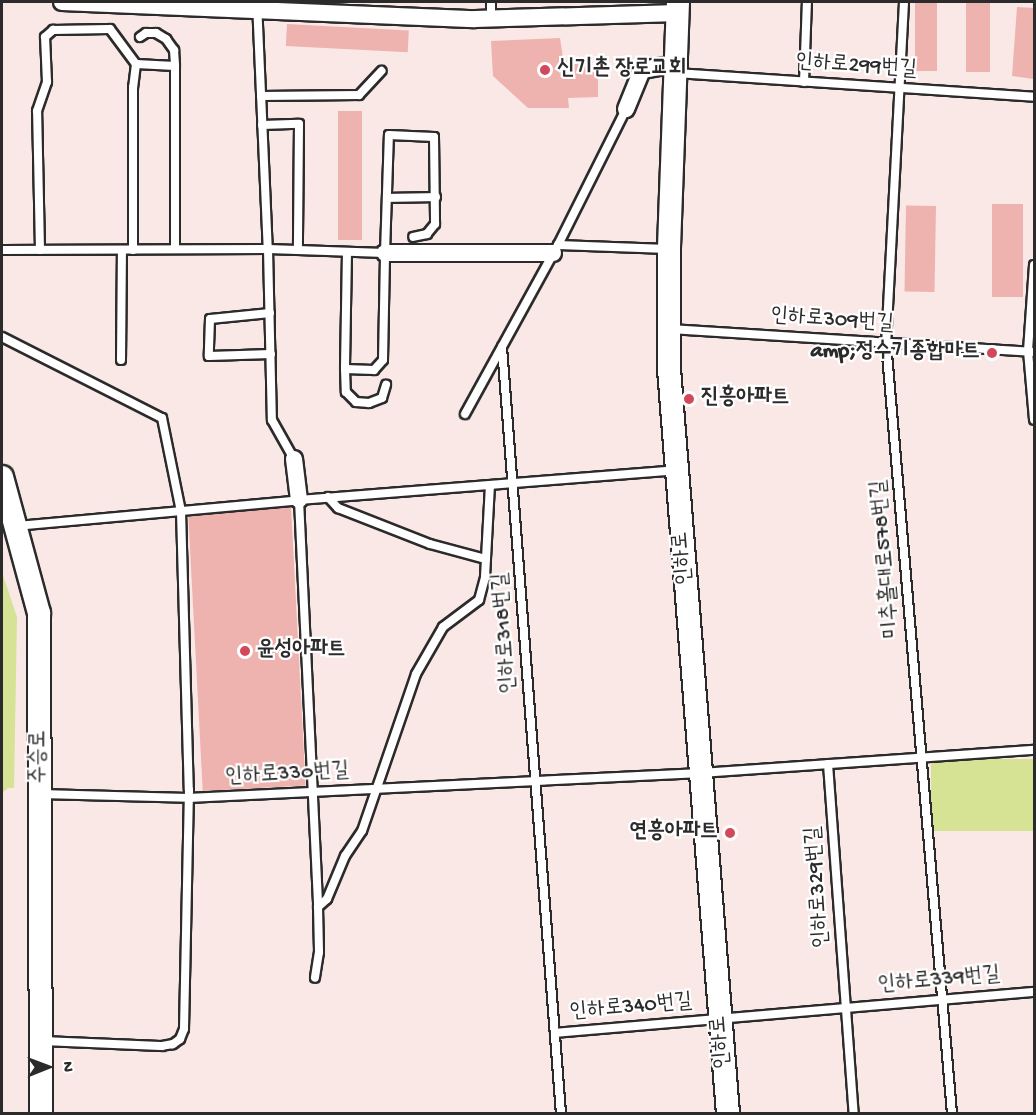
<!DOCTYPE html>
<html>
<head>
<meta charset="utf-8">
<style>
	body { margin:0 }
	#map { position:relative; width:1036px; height:1115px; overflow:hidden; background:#fae8e7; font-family:"Gochi Hand","Poor Story",sans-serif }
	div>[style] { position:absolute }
	.green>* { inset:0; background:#d6e294; transform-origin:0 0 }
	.building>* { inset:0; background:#eeb3ae; transform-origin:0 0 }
	.roads { filter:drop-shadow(2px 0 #2b2b2b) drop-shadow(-2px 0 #2b2b2b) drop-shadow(0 2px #2b2b2b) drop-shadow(0 -2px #2b2b2b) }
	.lane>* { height:8px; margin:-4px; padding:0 4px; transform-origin:4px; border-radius:4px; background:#fff }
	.street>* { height:16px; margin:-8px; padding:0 8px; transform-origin:8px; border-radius:8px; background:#fff }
	.secondary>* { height:22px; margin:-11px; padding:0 11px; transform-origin:11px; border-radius:11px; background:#fff }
	.dots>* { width:16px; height:16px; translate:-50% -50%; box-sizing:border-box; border:3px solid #fff; border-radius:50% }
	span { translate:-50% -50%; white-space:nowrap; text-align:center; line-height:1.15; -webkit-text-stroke:4.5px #fff; paint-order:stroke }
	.street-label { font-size:22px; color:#2b2b2b }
	.poi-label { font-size:22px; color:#2b2b2b; font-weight:700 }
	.left { translate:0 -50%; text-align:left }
	.right { translate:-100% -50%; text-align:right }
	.frame { position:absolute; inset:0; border:3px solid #2b2b2b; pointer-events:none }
	.north { position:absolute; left:18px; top:1037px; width:60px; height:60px; -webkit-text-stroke:4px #fff; paint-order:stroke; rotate:89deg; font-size:16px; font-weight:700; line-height:24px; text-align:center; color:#2b2b2b }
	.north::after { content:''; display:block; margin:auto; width:21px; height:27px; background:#2b2b2b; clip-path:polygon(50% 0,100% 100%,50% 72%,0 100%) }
</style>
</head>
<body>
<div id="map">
	<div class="green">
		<i style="clip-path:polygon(2px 572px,17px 617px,14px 788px,8px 788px,2px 793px)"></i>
		<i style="left:1034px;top:759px;width:72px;height:103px;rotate:90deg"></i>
	</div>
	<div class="building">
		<i style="left:915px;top:2px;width:22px;height:69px"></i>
		<i style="left:966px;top:2px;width:24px;height:70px"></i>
		<i style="clip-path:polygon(1017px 7px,1035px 8px,1033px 79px,1012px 76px)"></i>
		<i style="left:287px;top:24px;width:122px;height:22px;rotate:3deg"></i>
		<i style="clip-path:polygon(560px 38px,564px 65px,598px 62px,598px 97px,568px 98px,569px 108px,528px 108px,493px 76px,491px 41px)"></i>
		<i style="left:362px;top:111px;width:129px;height:24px;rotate:90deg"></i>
		<i style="left:992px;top:204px;width:31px;height:93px"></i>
		<i style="left:936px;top:206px;width:86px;height:30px;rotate:91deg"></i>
		<i style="left:291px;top:507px;width:279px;height:103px;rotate:87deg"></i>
	</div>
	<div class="roads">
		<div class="lane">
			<i style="left:257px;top:2px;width:247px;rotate:87.5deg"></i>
			<i style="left:268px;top:249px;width:171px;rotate:88.7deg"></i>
			<i style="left:272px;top:420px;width:45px;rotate:60.6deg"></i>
			<i style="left:904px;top:2px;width:340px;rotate:93deg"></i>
			<i style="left:886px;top:342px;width:775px;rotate:85.11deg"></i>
			<i style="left:491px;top:19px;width:17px;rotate:-90deg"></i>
			<i style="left:140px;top:37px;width:7px;rotate:-34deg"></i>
			<i style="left:146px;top:33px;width:10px"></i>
			<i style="left:156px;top:33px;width:12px;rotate:31deg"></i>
			<i style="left:166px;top:39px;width:14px;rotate:54deg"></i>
			<i style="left:174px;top:50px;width:16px;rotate:86deg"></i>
			<i style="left:136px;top:64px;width:39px;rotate:3deg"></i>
			<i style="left:175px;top:66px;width:183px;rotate:90deg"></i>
			<i style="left:676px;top:73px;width:359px;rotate:3.8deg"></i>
			<i style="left:804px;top:82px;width:80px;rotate:-87.9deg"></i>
			<i style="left:261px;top:96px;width:98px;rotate:-0.6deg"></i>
			<i style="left:359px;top:95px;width:33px;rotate:-47deg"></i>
			<i style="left:262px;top:125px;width:37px;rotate:-2deg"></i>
			<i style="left:299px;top:124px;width:126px;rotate:90.5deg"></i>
			<i style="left:387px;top:198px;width:49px;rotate:-1.2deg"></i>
			<i style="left:558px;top:245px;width:110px;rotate:2.1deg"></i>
			<i style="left:2px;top:250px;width:266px;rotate:-0.2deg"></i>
			<i style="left:268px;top:249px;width:117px;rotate:2deg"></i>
			<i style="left:385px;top:253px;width:118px;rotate:-88.1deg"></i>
			<i style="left:389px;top:135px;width:45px;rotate:2.5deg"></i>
			<i style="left:434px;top:137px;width:87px;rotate:89.3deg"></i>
			<i style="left:435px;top:224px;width:13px;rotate:129deg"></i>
			<i style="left:427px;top:234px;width:14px;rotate:168deg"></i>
			<i style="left:40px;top:250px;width:139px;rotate:-91.2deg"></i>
			<i style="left:37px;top:111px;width:31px;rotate:-71deg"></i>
			<i style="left:47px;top:82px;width:45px;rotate:-92.5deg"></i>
			<i style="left:45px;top:37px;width:11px;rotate:-41deg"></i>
			<i style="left:53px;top:30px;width:57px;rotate:-1deg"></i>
			<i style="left:110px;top:29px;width:44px;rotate:53.4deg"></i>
			<i style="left:136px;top:64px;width:23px;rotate:97deg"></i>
			<i style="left:133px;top:87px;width:163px;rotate:90deg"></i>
			<i style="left:347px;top:252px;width:117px;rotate:91deg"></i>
			<i style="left:345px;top:369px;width:29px;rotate:2deg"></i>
			<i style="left:374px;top:370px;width:13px;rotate:-48deg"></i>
			<i style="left:383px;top:360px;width:107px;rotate:-88.9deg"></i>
			<i style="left:1034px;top:265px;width:86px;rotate:94deg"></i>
			<i style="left:1028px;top:351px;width:69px;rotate:85deg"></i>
			<i style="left:270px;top:313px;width:60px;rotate:174.3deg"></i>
			<i style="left:210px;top:319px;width:37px;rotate:92deg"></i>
			<i style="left:209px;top:356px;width:62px;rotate:-1.8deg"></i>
			<i style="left:670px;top:329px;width:365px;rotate:3.6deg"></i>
			<i style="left:2px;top:337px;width:179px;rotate:26.9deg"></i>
			<i style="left:162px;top:418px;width:95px;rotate:78.5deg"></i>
			<i style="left:181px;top:511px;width:279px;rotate:88.4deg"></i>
			<i style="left:189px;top:790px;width:239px;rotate:91.2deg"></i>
			<i style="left:184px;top:1029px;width:11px;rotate:112deg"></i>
			<i style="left:180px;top:1039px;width:9px;rotate:144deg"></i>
			<i style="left:173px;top:1044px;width:11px;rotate:170deg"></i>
			<i style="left:162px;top:1046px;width:121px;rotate:-177.6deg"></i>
			<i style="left:502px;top:347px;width:769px;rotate:85.6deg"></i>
			<i style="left:121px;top:360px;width:110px;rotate:-89.5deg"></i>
			<i style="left:345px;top:369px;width:23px;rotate:88deg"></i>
			<i style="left:346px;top:392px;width:14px;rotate:45deg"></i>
			<i style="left:356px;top:402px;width:13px;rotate:4deg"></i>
			<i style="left:369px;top:403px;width:14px;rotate:-21deg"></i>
			<i style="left:382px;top:398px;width:14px;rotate:-73deg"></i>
			<i style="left:465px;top:414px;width:193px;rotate:-61.2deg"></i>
			<i style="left:558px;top:245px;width:152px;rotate:-63.4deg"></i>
			<i style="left:328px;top:497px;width:15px;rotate:48deg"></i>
			<i style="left:338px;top:508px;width:99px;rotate:21.4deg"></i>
			<i style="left:430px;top:544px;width:58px;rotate:15deg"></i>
			<i style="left:299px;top:500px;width:407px;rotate:87.3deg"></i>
			<i style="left:318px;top:907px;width:45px;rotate:88.7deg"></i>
			<i style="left:319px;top:952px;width:26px;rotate:99deg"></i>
			<i style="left:16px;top:526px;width:284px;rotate:-5.2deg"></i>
			<i style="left:299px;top:500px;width:378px;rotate:-4.5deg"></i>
			<i style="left:828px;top:764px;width:351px;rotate:85.8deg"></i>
			<i style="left:40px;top:794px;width:148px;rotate:1.5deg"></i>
			<i style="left:188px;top:798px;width:514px;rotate:-2.79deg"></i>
			<i style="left:701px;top:773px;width:334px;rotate:-4deg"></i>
			<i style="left:318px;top:907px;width:12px;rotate:-42deg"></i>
			<i style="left:327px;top:899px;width:47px;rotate:-67.3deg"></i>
			<i style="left:345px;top:856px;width:30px;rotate:-56deg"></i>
			<i style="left:362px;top:831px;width:166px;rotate:-71deg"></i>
			<i style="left:416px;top:674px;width:54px;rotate:-60.1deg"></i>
			<i style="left:443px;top:627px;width:45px;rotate:-36.9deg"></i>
			<i style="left:479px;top:600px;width:24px;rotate:-75deg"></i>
			<i style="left:485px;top:577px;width:92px;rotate:-86.9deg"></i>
			<i style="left:555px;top:1033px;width:481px;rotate:-4.9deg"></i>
		</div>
		<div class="street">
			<i style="left:62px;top:2px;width:413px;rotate:2.4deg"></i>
			<i style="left:475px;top:19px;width:203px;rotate:-1.7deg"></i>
			<i style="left:626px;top:109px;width:42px;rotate:-67.7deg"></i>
			<i style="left:642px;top:70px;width:35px;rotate:-10deg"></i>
			<i style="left:385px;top:253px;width:168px"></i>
			<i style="left:294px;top:459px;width:41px;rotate:83deg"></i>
		</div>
		<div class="secondary">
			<i style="left:678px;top:2px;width:247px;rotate:92.1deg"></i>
			<i style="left:669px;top:249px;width:120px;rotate:90deg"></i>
			<i style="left:669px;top:369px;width:747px;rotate:85.47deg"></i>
			<i style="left:2px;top:477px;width:141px;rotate:74.8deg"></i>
			<i style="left:39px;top:613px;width:501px;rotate:89.77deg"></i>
		</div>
	</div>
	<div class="dots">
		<i style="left:545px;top:70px;background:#d1495b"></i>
		<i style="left:992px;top:353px;background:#d1495b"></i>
		<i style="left:689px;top:399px;background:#d1495b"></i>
		<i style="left:245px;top:651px;background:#d1495b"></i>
		<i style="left:730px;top:833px;background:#d1495b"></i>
	</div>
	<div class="street-label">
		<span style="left:856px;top:67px;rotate:4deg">인하로299번길</span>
		<span style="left:832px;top:321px;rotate:4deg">인하로309번길</span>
		<span style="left:684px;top:558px;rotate:-95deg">인하로</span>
		<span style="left:887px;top:559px;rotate:-95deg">미추홀대로578번길</span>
		<span style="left:506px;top:633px;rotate:-94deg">인하로318번길</span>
		<span style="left:40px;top:757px;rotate:-90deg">주승로</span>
		<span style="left:287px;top:775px;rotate:-3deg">인하로330번길</span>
		<span style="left:819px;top:887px;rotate:-94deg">인하로329번길</span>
		<span style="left:939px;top:981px;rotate:-5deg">인하로339번길</span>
		<span style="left:631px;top:1008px;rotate:-5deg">인하로340번길</span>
		<span style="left:722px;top:1042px;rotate:-95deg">인하로</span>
	</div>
	<div class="poi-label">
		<span class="left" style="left:557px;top:70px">신기촌 장로교회</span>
		<span class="right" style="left:980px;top:353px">amp;정수기종합마트</span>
		<span class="left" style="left:701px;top:399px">진흥아파트</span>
		<span class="left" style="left:257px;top:651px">윤성아파트</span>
		<span class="right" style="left:718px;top:833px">연흥아파트</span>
	</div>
	<div class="frame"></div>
	<div class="north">N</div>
</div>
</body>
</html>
